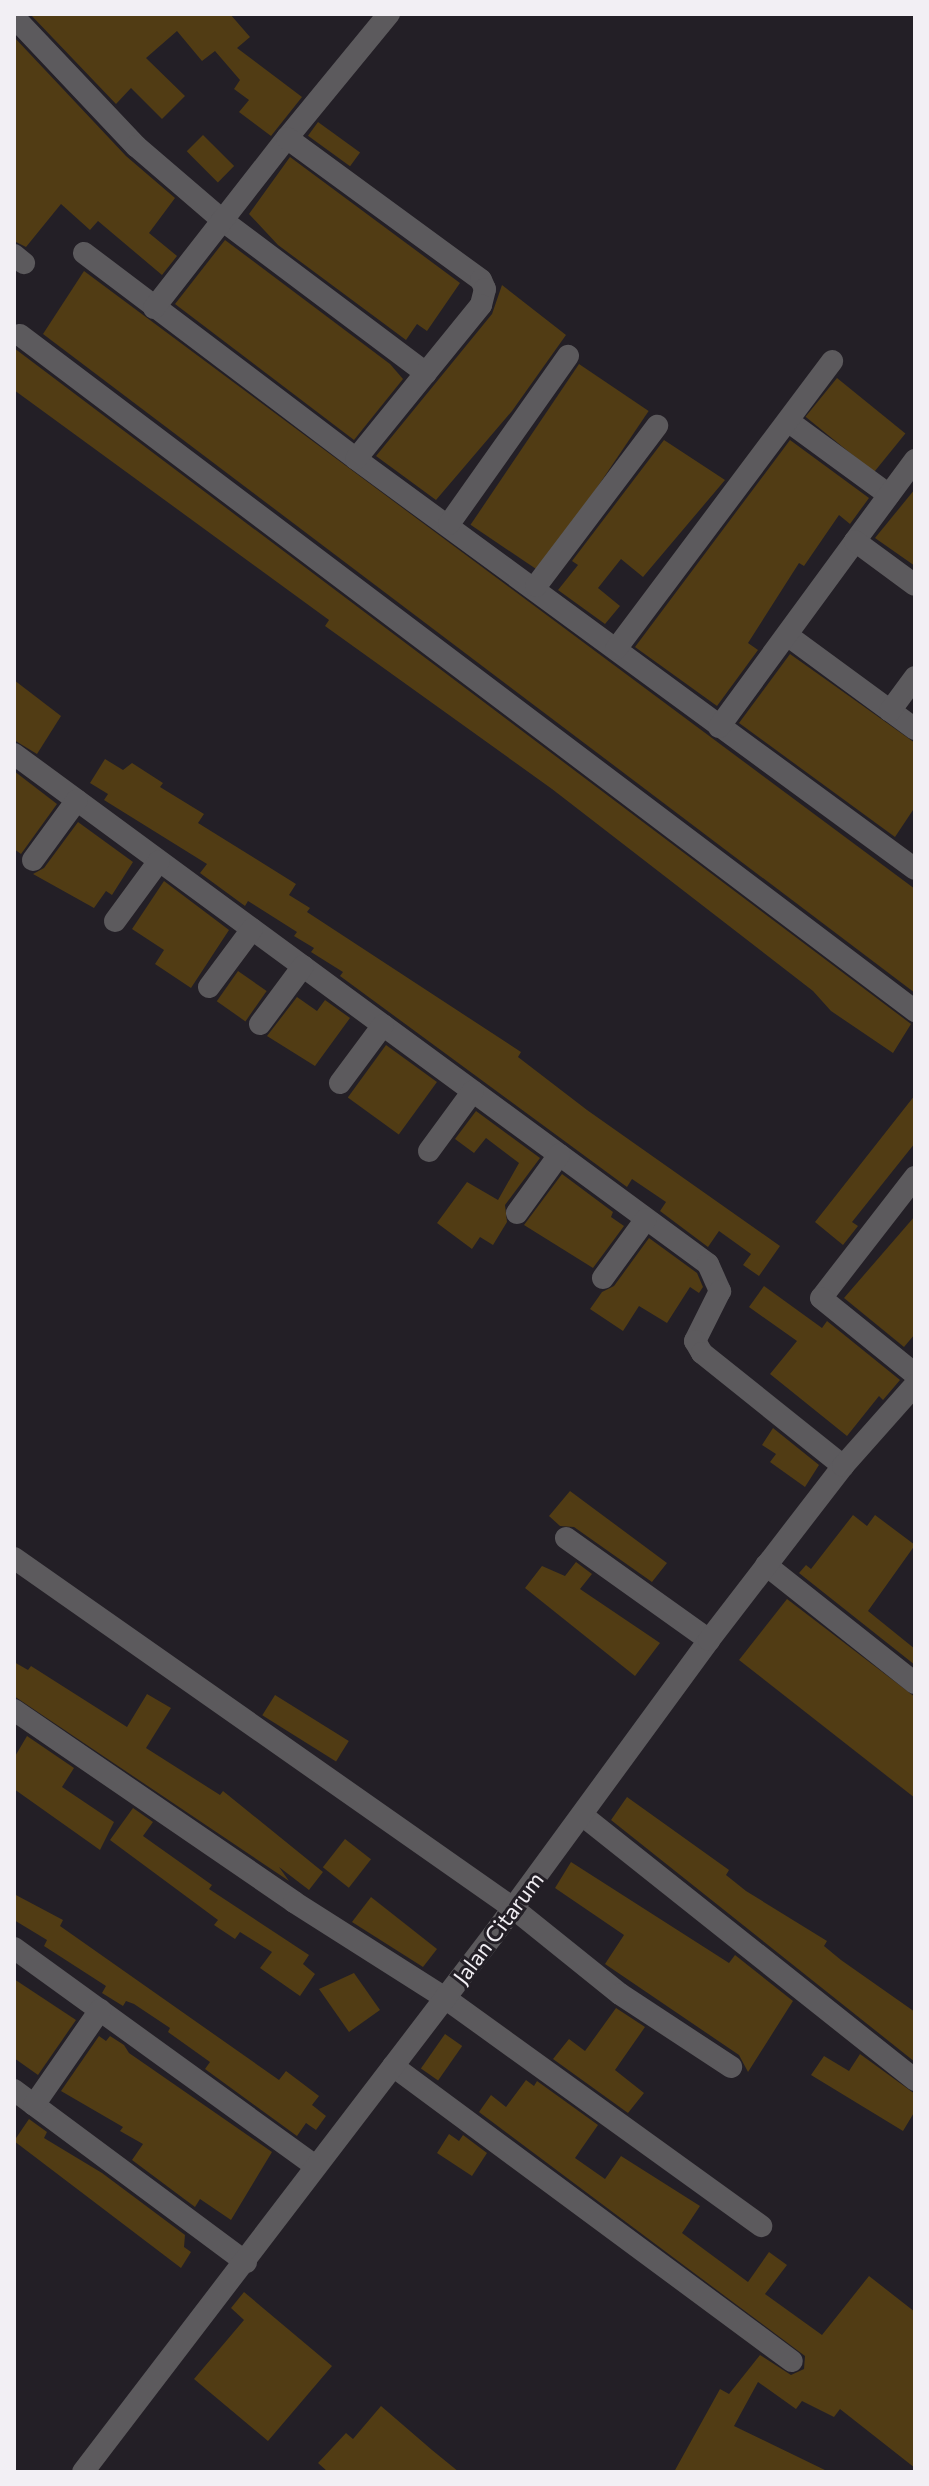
<!DOCTYPE html>
<html>
<head>
<meta charset="utf-8">
<style>
	body { margin:0 }
	#map { position:relative; width:929px; height:2486px; overflow:hidden; background:#231f26; font-family:Commissioner,sans-serif }
	div>[style] { position:absolute }
	.building>* { inset:0; background:#513c14; transform-origin:0 0 }
	.minor>* { height:22px; margin:-11px; padding:0 11px; transform-origin:11px; border-radius:11px; background:#5c5a5d }
	span { translate:-50% -50%; white-space:nowrap; text-align:center; line-height:1.15; -webkit-text-stroke:6px #231f26; paint-order:stroke }
	.street-label { font-size:22px; color:#f2eff4 }
	.frame { position:absolute; inset:0; border:16px solid #f2eff4; pointer-events:none }
</style>
</head>
<body>
<div id="map">
	<div class="building">
		<i style="clip-path:polygon(30px 14px,230px 14px,250px 37px,237px 48px,302px 97px,271px 136px,239px 112px,249px 100px,234px 89px,240px 80px,215px 51px,202px 61px,177px 31px,146px 58px,185px 96px,162px 119px,131px 88px,116px 104px)"></i>
		<i style="clip-path:polygon(14px 37px,126px 156px,175px 198px,149px 233px,177px 256px,162px 275px,98px 221px,90px 230px,61px 204px,26px 247px,14px 241px)"></i>
		<i style="left:318px;top:122px;width:52px;height:17px;rotate:36deg"></i>
		<i style="left:203px;top:135px;width:44px;height:23px;rotate:45deg"></i>
		<i style="clip-path:polygon(290px 157px,460px 283px,427px 331px,417px 324px,406px 340px,278px 245px,249px 214px)"></i>
		<i style="clip-path:polygon(225px 240px,390px 364px,403px 379px,354px 440px,175px 304px)"></i>
		<i style="clip-path:polygon(84px 271px,915px 889px,915px 993px,43px 334px)"></i>
		<i style="clip-path:polygon(502px 285px,566px 335px,512px 411px,436px 500px,376px 456px,492px 314px)"></i>
		<i style="clip-path:polygon(14px 348px,911px 1024px,893px 1053px,831px 1011px,813px 991px,552px 789px,325px 626px,329px 620px,14px 390px)"></i>
		<i style="left:579px;top:364px;width:84px;height:194px;rotate:34deg"></i>
		<i style="left:837px;top:378px;width:88px;height:50px;rotate:39deg"></i>
		<i style="clip-path:polygon(664px 440px,725px 480px,643px 577px,621px 559px,598px 588px,620px 606px,605px 624px,558px 590px,578px 565px,572px 561px)"></i>
		<i style="clip-path:polygon(790px 440px,869px 498px,850px 524px,839px 515px,804px 566px,799px 563px,748px 643px,758px 650px,717px 706px,635px 647px)"></i>
		<i style="clip-path:polygon(915px 489px,915px 566px,875px 538px)"></i>
		<i style="clip-path:polygon(790px 654px,915px 743px,915px 807px,895px 837px,739px 723px)"></i>
		<i style="clip-path:polygon(14px 680px,61px 716px,37px 754px,14px 740px)"></i>
		<i style="clip-path:polygon(105px 759px,123px 770px,132px 763px,163px 783px,160px 787px,204px 814px,198px 823px,296px 884px,289px 895px,310px 908px,307px 912px,521px 1052px,518px 1057px,587px 1110px,780px 1246px,759px 1276px,743px 1265px,751px 1254px,719px 1231px,708px 1247px,660px 1211px,666px 1202px,632px 1179px,627px 1187px,340px 976px,343px 972px,311px 952px,314px 948px,294px 936px,297px 932px,248px 901px,245px 906px,200px 873px,207px 864px,104px 800px,108px 794px,90px 783px)"></i>
		<i style="clip-path:polygon(14px 771px,57px 804px,21px 854px,14px 849px)"></i>
		<i style="clip-path:polygon(78px 822px,133px 862px,112px 895px,106px 891px,94px 908px,33px 874px,44px 868px)"></i>
		<i style="clip-path:polygon(164px 881px,229px 930px,191px 988px,155px 964px,164px 950px,132px 929px)"></i>
		<i style="left:238px;top:971px;width:35px;height:37px;rotate:35deg"></i>
		<i style="clip-path:polygon(297px 997px,317px 1011px,325px 1000px,350px 1018px,315px 1066px,267px 1036px)"></i>
		<i style="left:386px;top:1045px;width:63px;height:65px;rotate:36deg"></i>
		<i style="clip-path:polygon(915px 1095px,915px 1143px,852px 1222px,858px 1226px,843px 1245px,815px 1222px)"></i>
		<i style="clip-path:polygon(476px 1111px,540px 1158px,505px 1205px,507px 1222px,493px 1245px,480px 1237px,472px 1249px,437px 1223px,467px 1182px,498px 1200px,519px 1163px,486px 1138px,474px 1153px,455px 1139px)"></i>
		<i style="clip-path:polygon(562px 1174px,613px 1212px,611px 1217px,624px 1226px,593px 1268px,524px 1225px)"></i>
		<i style="clip-path:polygon(915px 1216px,915px 1334px,904px 1347px,844px 1298px)"></i>
		<i style="clip-path:polygon(649px 1238px,697px 1273px,703px 1287px,699px 1293px,690px 1287px,667px 1323px,639px 1306px,623px 1331px,590px 1309px,602px 1292px,614px 1286px)"></i>
		<i style="clip-path:polygon(764px 1286px,822px 1328px,827px 1321px,900px 1380px,883px 1400px,879px 1396px,847px 1436px,770px 1374px,797px 1341px,749px 1307px)"></i>
		<i style="clip-path:polygon(773px 1428px,819px 1465px,805px 1487px,770px 1462px,776px 1454px,762px 1445px)"></i>
		<i style="clip-path:polygon(570px 1491px,667px 1563px,652px 1582px,574px 1527px,560px 1526px,549px 1516px)"></i>
		<i style="clip-path:polygon(853px 1515px,867px 1526px,875px 1515px,915px 1545px,868px 1611px,915px 1649px,915px 1665px,799px 1573px,806px 1565px,811px 1569px)"></i>
		<i style="clip-path:polygon(576px 1562px,592px 1574px,580px 1589px,660px 1643px,635px 1676px,525px 1588px,542px 1566px,565px 1576px)"></i>
		<i style="clip-path:polygon(787px 1599px,915px 1697px,915px 1798px,739px 1660px)"></i>
		<i style="clip-path:polygon(14px 1662px,28px 1670px,31px 1666px,127px 1727px,147px 1694px,171px 1708px,146px 1748px,220px 1795px,223px 1791px,323px 1872px,309px 1890px,279px 1867px,289px 1881px,14px 1696px)"></i>
		<i style="left:275px;top:1695px;width:87px;height:24px;rotate:32deg"></i>
		<i style="clip-path:polygon(27px 1736px,74px 1768px,62px 1787px,114px 1822px,100px 1850px,14px 1789px,14px 1758px)"></i>
		<i style="clip-path:polygon(627px 1797px,729px 1870px,726px 1875px,746px 1891px,827px 1941px,824px 1946px,841px 1960px,915px 2012px,915px 2062px,611px 1820px)"></i>
		<i style="clip-path:polygon(133px 1808px,153px 1822px,143px 1836px,212px 1885px,209px 1889px,309px 1955px,303px 1964px,315px 1974px,300px 1996px,260px 1968px,272px 1952px,240px 1932px,235px 1939px,214px 1925px,218px 1920px,110px 1840px)"></i>
		<i style="left:345px;top:1839px;width:33px;height:36px;rotate:38deg"></i>
		<i style="clip-path:polygon(571px 1862px,729px 1963px,735px 1955px,793px 2001px,748px 2072px,739px 2055px,605px 1964px,624px 1935px,555px 1888px)"></i>
		<i style="clip-path:polygon(14px 1894px,63px 1920px,60px 1926px,279px 2080px,286px 2071px,319px 2096px,312px 2105px,326px 2116px,316px 2130px,306px 2123px,297px 2136px,205px 2069px,210px 2062px,168px 2032px,170px 2028px,134px 2004px,126px 2001px,123px 2006px,102px 1993px,106px 1986px,44px 1946px,47px 1940px,14px 1920px)"></i>
		<i style="clip-path:polygon(371px 1897px,437px 1949px,423px 1967px,352px 1922px)"></i>
		<i style="clip-path:polygon(354px 1973px,380px 2010px,349px 2032px,319px 1989px)"></i>
		<i style="clip-path:polygon(14px 1979px,76px 2020px,38px 2075px,14px 2058px)"></i>
		<i style="clip-path:polygon(616px 2008px,645px 2027px,615px 2070px,644px 2093px,628px 2113px,553px 2059px,569px 2039px,585px 2051px)"></i>
		<i style="left:445px;top:2034px;width:21px;height:42px;rotate:35deg"></i>
		<i style="clip-path:polygon(99px 2036px,106px 2041px,110px 2036px,124px 2045px,129px 2053px,272px 2152px,231px 2220px,200px 2199px,195px 2207px,132px 2160px,143px 2144px,120px 2131px,123px 2127px,61px 2091px)"></i>
		<i style="clip-path:polygon(860px 2054px,915px 2094px,915px 2111px,903px 2131px,811px 2075px,824px 2056px,849px 2071px)"></i>
		<i style="clip-path:polygon(526px 2080px,534px 2086px,537px 2081px,598px 2125px,575px 2158px,605px 2179px,621px 2156px,700px 2206px,682px 2233px,748px 2282px,769px 2252px,787px 2265px,765px 2294px,822px 2335px,869px 2276px,915px 2312px,915px 2468px,840px 2409px,834px 2417px,802px 2401px,796px 2409px,758px 2382px,734px 2426px,829px 2472px,674px 2472px,720px 2389px,729px 2394px,760px 2355px,791px 2375px,804px 2369px,805px 2356px,479px 2112px,491px 2095px,506px 2107px)"></i>
		<i style="clip-path:polygon(29px 2119px,47px 2132px,44px 2138px,102px 2173px,185px 2235px,184px 2247px,191px 2252px,181px 2268px,14px 2141px)"></i>
		<i style="clip-path:polygon(449px 2134px,459px 2141px,463px 2135px,487px 2153px,472px 2176px,437px 2153px)"></i>
		<i style="clip-path:polygon(244px 2292px,332px 2366px,268px 2441px,194px 2379px,244px 2320px,231px 2308px)"></i>
		<i style="clip-path:polygon(381px 2406px,432px 2450px,459px 2472px,328px 2472px,318px 2463px,346px 2433px,353px 2439px)"></i>
	</div>
	<div class="minor">
		<i style="left:14px;top:17px;width:178px;rotate:46.6deg"></i>
		<i style="left:136px;top:146px;width:113px;rotate:40.7deg"></i>
		<i style="left:222px;top:220px;width:255px;rotate:36.9deg"></i>
		<i style="left:287px;top:138px;width:161px;rotate:-50.6deg"></i>
		<i style="left:84px;top:253px;width:341px;rotate:37.1deg"></i>
		<i style="left:356px;top:459px;width:693px;rotate:36.26deg"></i>
		<i style="left:14px;top:255px;width:13px;rotate:39deg"></i>
		<i style="left:154px;top:308px;width:216px;rotate:-52deg"></i>
		<i style="left:287px;top:138px;width:240px;rotate:36.2deg"></i>
		<i style="left:481px;top:280px;width:10px;rotate:66deg"></i>
		<i style="left:485px;top:289px;width:16px;rotate:104deg"></i>
		<i style="left:481px;top:305px;width:198px;rotate:129.1deg"></i>
		<i style="left:20px;top:335px;width:1122px;rotate:37.06deg"></i>
		<i style="left:788px;top:421px;width:125px;rotate:36.2deg"></i>
		<i style="left:449px;top:524px;width:206px;rotate:-54.7deg"></i>
		<i style="left:855px;top:541px;width:101px;rotate:-53.5deg"></i>
		<i style="left:536px;top:586px;width:201px;rotate:-52.9deg"></i>
		<i style="left:787px;top:635px;width:159px;rotate:36.3deg"></i>
		<i style="left:616px;top:649px;width:360px;rotate:-53.1deg"></i>
		<i style="left:890px;top:711px;width:42px;rotate:-53.7deg"></i>
		<i style="left:719px;top:727px;width:230px;rotate:-53.8deg"></i>
		<i style="left:855px;top:541px;width:74px;rotate:36.3deg"></i>
		<i style="left:14px;top:754px;width:861px;rotate:36.31deg"></i>
		<i style="left:708px;top:1264px;width:30px;rotate:66deg"></i>
		<i style="left:720px;top:1291px;width:56px;rotate:116.6deg"></i>
		<i style="left:695px;top:1341px;width:14px;rotate:60deg"></i>
		<i style="left:702px;top:1353px;width:181px;rotate:38.7deg"></i>
		<i style="left:33px;top:860px;width:74px;rotate:-53.7deg"></i>
		<i style="left:115px;top:921px;width:74px;rotate:-53.7deg"></i>
		<i style="left:209px;top:987px;width:72px;rotate:-53.4deg"></i>
		<i style="left:260px;top:1024px;width:72px;rotate:-53.4deg"></i>
		<i style="left:340px;top:1083px;width:72px;rotate:-53.4deg"></i>
		<i style="left:429px;top:1151px;width:74px;rotate:-53.7deg"></i>
		<i style="left:915px;top:1177px;width:153px;rotate:127.8deg"></i>
		<i style="left:821px;top:1298px;width:121px;rotate:39deg"></i>
		<i style="left:517px;top:1213px;width:72px;rotate:-54.1deg"></i>
		<i style="left:603px;top:1278px;width:73px;rotate:-53.9deg"></i>
		<i style="left:566px;top:1538px;width:176px;rotate:35.5deg"></i>
		<i style="left:14px;top:1558px;width:610px;rotate:35.05deg"></i>
		<i style="left:513px;top:1908px;width:137px;rotate:38.8deg"></i>
		<i style="left:620px;top:1994px;width:133px;rotate:33.3deg"></i>
		<i style="left:766px;top:1565px;width:190px;rotate:38.4deg"></i>
		<i style="left:14px;top:1710px;width:340px;rotate:34.4deg"></i>
		<i style="left:294px;top:1902px;width:179px;rotate:32.4deg"></i>
		<i style="left:445px;top:1998px;width:390px;rotate:35.8deg"></i>
		<i style="left:582px;top:1815px;width:426px;rotate:38.5deg"></i>
		<i style="left:14px;top:1948px;width:370px;rotate:35.9deg"></i>
		<i style="left:393px;top:2066px;width:496px;rotate:36.5deg"></i>
		<i style="left:14px;top:2090px;width:289px;rotate:36.6deg"></i>
		<i style="left:34px;top:2105px;width:116px;rotate:-55.2deg"></i>
		<i style="left:83px;top:2472px;width:677px;rotate:-52.62deg"></i>
		<i style="left:494px;top:1934px;width:364px;rotate:-53.8deg"></i>
		<i style="left:709px;top:1640px;width:220px;rotate:-52.4deg"></i>
		<i style="left:843px;top:1466px;width:108px;rotate:-48.4deg"></i>
	</div>
	<div class="street-label">
		<span style="left:498px;top:1928px;rotate:-53deg">Jalan Citarum</span>
	</div>
	<div class="frame"></div>
</div>
</body>
</html>
